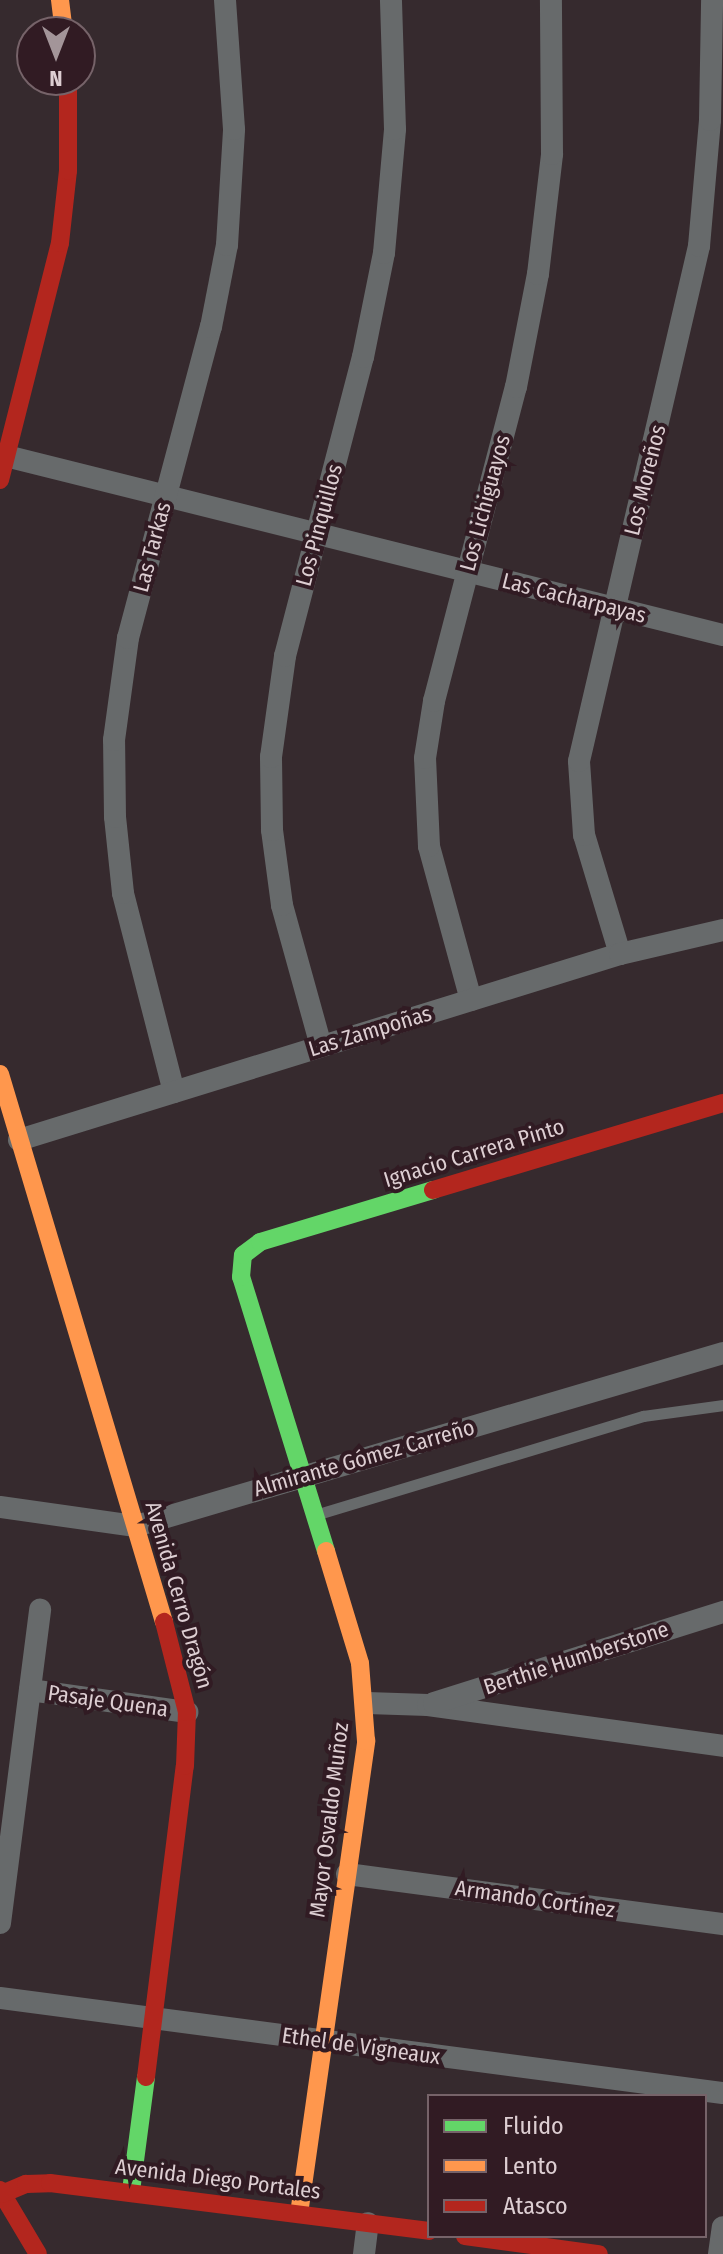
<!DOCTYPE html>
<html>
<head>
<meta charset="utf-8">
<style>
	body { margin:0 }
	#map { position:relative; width:723px; height:2254px; overflow:hidden; background:#362a2e; font-family:"Fira Sans Condensed",sans-serif }
	div>[style] { position:absolute }
	.lane>* { height:11px; margin:-5.5px; padding:0 5.5px; transform-origin:5.5px; border-radius:5.5px; background:#676a6b }
	.street>* { height:22px; margin:-11px; padding:0 11px; transform-origin:11px; border-radius:11px; background:#676a6b }
	.fast>* { height:18px; margin:-9px; padding:0 9px; transform-origin:9px; border-radius:9px; background:#63d668 }
	.slow>* { height:18px; margin:-9px; padding:0 9px; transform-origin:9px; border-radius:9px; background:#ff974d }
	.jam>* { height:18px; margin:-9px; padding:0 9px; transform-origin:9px; border-radius:9px; background:#b3261e }
	span { translate:-50% -50%; white-space:nowrap; text-align:center; line-height:1.15; -webkit-text-stroke:8px #311b23; paint-order:stroke }
	.street-label { font-size:22px; color:#ddced2 }
	.legend { position:absolute; left:427px; top:2094px; width:280px; height:144px; box-sizing:border-box; background:#311b23; border:2px solid #766369; margin:0; padding:10px 14px; list-style:none; font-size:24px; color:#ddced2 }
	.legend li { display:flex; align-items:center; gap:16px; height:40px }
	.legend b { width:40px; border:2px solid #766369 }
	.north { position:absolute; left:16px; top:16px; width:80px; height:80px; box-sizing:border-box; background:#311b23; border:2px solid #766369; border-radius:50%; rotate:180deg; font-size:22px; font-weight:700; line-height:32px; text-align:center; color:#ddced2 }
	.north::after { content:''; display:block; margin:auto; width:28px; height:36px; background:#a39599; clip-path:polygon(50% 0,100% 100%,50% 72%,0 100%) }
</style>
</head>
<body>
<div id="map">
	<div class="lane">
		<i style="left:315px;top:1515px;width:343px;rotate:-16.8deg"></i>
		<i style="left:643px;top:1416px;width:81px;rotate:-7.8deg"></i>
	</div>
	<div class="street">
		<i style="left:6px;top:456px;width:739px;rotate:14.02deg"></i>
		<i style="left:620px;top:954px;width:124px;rotate:-106.8deg"></i>
		<i style="left:584px;top:835px;width:74px;rotate:-93.9deg"></i>
		<i style="left:579px;top:761px;width:529px;rotate:-76.88deg"></i>
		<i style="left:699px;top:246px;width:126px;rotate:-85deg"></i>
		<i style="left:710px;top:120px;width:120px;rotate:-89deg"></i>
		<i style="left:471px;top:1000px;width:160px;rotate:-105.3deg"></i>
		<i style="left:429px;top:846px;width:88px;rotate:-92.6deg"></i>
		<i style="left:425px;top:758px;width:58px;rotate:-81deg"></i>
		<i style="left:434px;top:701px;width:325px;rotate:-75.4deg"></i>
		<i style="left:516px;top:387px;width:115px;rotate:-79deg"></i>
		<i style="left:538px;top:274px;width:121px;rotate:-83.3deg"></i>
		<i style="left:552px;top:154px;width:154px;rotate:-90.4deg"></i>
		<i style="left:321px;top:1046px;width:146px;rotate:-105.5deg"></i>
		<i style="left:282px;top:905px;width:76px;rotate:-97.6deg"></i>
		<i style="left:272px;top:830px;width:73px;rotate:-90.8deg"></i>
		<i style="left:271px;top:757px;width:102px;rotate:-82.1deg"></i>
		<i style="left:285px;top:656px;width:309px;rotate:-75.4deg"></i>
		<i style="left:363px;top:357px;width:106px;rotate:-78.6deg"></i>
		<i style="left:384px;top:253px;width:124px;rotate:-84.9deg"></i>
		<i style="left:395px;top:129px;width:129px;rotate:-91.8deg"></i>
		<i style="left:174px;top:1092px;width:205px;rotate:-104.4deg"></i>
		<i style="left:123px;top:893px;width:76px;rotate:-96deg"></i>
		<i style="left:115px;top:817px;width:77px;rotate:-90.7deg"></i>
		<i style="left:114px;top:740px;width:103px;rotate:-82.2deg"></i>
		<i style="left:128px;top:638px;width:322px;rotate:-75.1deg"></i>
		<i style="left:211px;top:327px;width:84px;rotate:-79deg"></i>
		<i style="left:227px;top:245px;width:116px;rotate:-86.5deg"></i>
		<i style="left:234px;top:129px;width:129px;rotate:-94deg"></i>
		<i style="left:19px;top:1140px;width:629px;rotate:-17.2deg"></i>
		<i style="left:620px;top:954px;width:106px;rotate:-13.1deg"></i>
		<i style="left:0;top:1507px;width:137px;rotate:8deg"></i>
		<i style="left:136px;top:1526px;width:612px;rotate:-16.42deg"></i>
		<i style="left:30px;top:1690px;width:159px;rotate:8deg"></i>
		<i style="left:367px;top:1703px;width:61px;rotate:1.9deg"></i>
		<i style="left:428px;top:1705px;width:298px;rotate:7.9deg"></i>
		<i style="left:434px;top:1703px;width:303px;rotate:-17.5deg"></i>
		<i style="left:347px;top:1874px;width:379px;rotate:7.6deg"></i>
		<i style="left:0;top:1923px;width:316px;rotate:-82.7deg"></i>
		<i style="left:0;top:1998px;width:729px;rotate:7.49deg"></i>
		<i style="left:364px;top:2254px;width:31px;rotate:-83deg"></i>
		<i style="left:719px;top:2254px;width:27px;rotate:-82deg"></i>
	</div>
	<div class="fast">
		<i style="left:326px;top:1551px;width:287px;rotate:-107.2deg"></i>
		<i style="left:241px;top:1277px;width:22px;rotate:-85deg"></i>
		<i style="left:243px;top:1255px;width:21px;rotate:-37deg"></i>
		<i style="left:260px;top:1242px;width:181px;rotate:-16.7deg"></i>
		<i style="left:131px;top:2191px;width:115px;rotate:-82.5deg"></i>
	</div>
	<div class="slow">
		<i style="left:60px;top:0;width:32px;rotate:83deg"></i>
		<i style="left:0;top:1074px;width:572px;rotate:73.34deg"></i>
		<i style="left:299px;top:2214px;width:478px;rotate:-81.9deg"></i>
		<i style="left:366px;top:1741px;width:78px;rotate:-94.4deg"></i>
		<i style="left:360px;top:1663px;width:117px;rotate:-106.9deg"></i>
	</div>
	<div class="jam">
		<i style="left:0;top:480px;width:244px;rotate:-75.8deg"></i>
		<i style="left:60px;top:243px;width:72px;rotate:-83.7deg"></i>
		<i style="left:68px;top:171px;width:91px;rotate:-90deg"></i>
		<i style="left:433px;top:1190px;width:303px;rotate:-16.7deg"></i>
		<i style="left:146px;top:2077px;width:313px;rotate:-82.9deg"></i>
		<i style="left:185px;top:1766px;width:54px;rotate:-87.9deg"></i>
		<i style="left:187px;top:1712px;width:93px;rotate:-104.3deg"></i>
		<i style="left:0;top:2190px;width:74px;rotate:59.3deg"></i>
		<i style="left:2px;top:2194px;width:26px;rotate:-23deg"></i>
		<i style="left:26px;top:2184px;width:24px;rotate:-2deg"></i>
		<i style="left:50px;top:2183px;width:382px;rotate:7.2deg"></i>
		<i style="left:465px;top:2236px;width:135px;rotate:7.7deg"></i>
	</div>
	<div class="street-label">
		<span style="left:645px;top:480px;rotate:-76deg">Los Moreños</span>
		<span style="left:485px;top:503px;rotate:-75deg">Los Lichiguayos</span>
		<span style="left:319px;top:525px;rotate:-75deg">Los Pinquillos</span>
		<span style="left:152px;top:547px;rotate:-75deg">Las Tarkas</span>
		<span style="left:574px;top:598px;rotate:14deg">Las Cacharpayas</span>
		<span style="left:370px;top:1031px;rotate:-17deg">Las Zampoñas</span>
		<span style="left:474px;top:1153px;rotate:-17deg">Ignacio Carrera Pinto</span>
		<span style="left:364px;top:1458px;rotate:-16deg">Almirante Gómez Carreño</span>
		<span style="left:179px;top:1595px;rotate:74deg">Avenida Cerro Dragón</span>
		<span style="left:576px;top:1658px;rotate:-18deg">Berthie Humberstone</span>
		<span style="left:108px;top:1701px;rotate:8deg">Pasaje Quena</span>
		<span style="left:329px;top:1820px;rotate:-83deg">Mayor Osvaldo Muñoz</span>
		<span style="left:535px;top:1899px;rotate:8deg">Armando Cortínez</span>
		<span style="left:361px;top:2046px;rotate:8deg">Ethel de Vigneaux</span>
		<span style="left:218px;top:2179px;rotate:7deg">Avenida Diego Portales</span>
	</div>
	<ul class="legend">
	<li><b style="height:10px;background:#63d668"></b>Fluido</li>
	<li><b style="height:10px;background:#ff974d"></b>Lento</li>
	<li><b style="height:10px;background:#b3261e"></b>Atasco</li>
	</ul>
	<div class="north">N</div>
</div>
</body>
</html>
